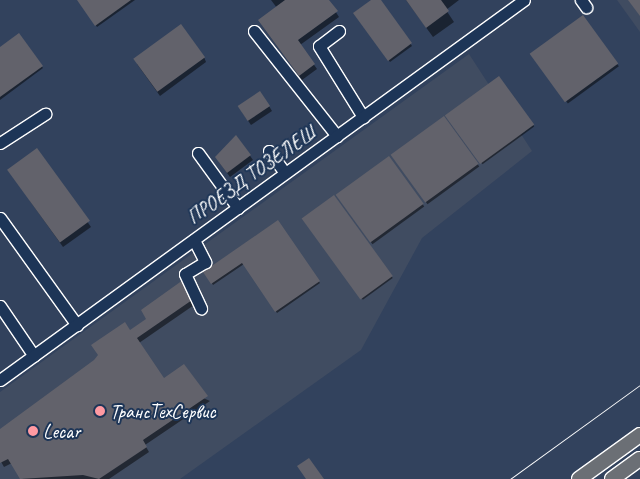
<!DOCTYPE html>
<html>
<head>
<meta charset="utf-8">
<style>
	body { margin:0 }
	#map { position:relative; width:640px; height:479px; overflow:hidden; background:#32425d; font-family:Caveat,sans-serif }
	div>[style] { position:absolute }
	.built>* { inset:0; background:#404c61 }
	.shadow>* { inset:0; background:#0007; transform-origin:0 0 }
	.building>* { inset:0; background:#62626b; transform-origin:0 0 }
	.roads { filter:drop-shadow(1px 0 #fff) drop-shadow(-1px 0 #fff) drop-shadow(0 1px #fff) drop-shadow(0 -1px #fff) }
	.minor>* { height:11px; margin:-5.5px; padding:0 5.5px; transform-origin:5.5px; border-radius:5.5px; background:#1d3557 }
	.major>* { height:14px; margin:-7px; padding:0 7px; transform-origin:7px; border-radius:7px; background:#6b6f75 }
	.tram>* { height:1px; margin:-0.5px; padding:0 0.5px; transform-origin:0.5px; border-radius:0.5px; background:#fff }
	.dots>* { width:14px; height:14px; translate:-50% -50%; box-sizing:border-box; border:2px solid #1d3557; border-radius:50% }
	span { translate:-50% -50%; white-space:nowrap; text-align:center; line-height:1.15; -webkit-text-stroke:4px #1d3557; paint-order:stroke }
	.street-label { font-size:20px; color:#fff }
	.poi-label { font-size:20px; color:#fff }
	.left { translate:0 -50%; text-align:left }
</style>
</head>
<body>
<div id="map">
	<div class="built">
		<i style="clip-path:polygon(617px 0,640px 0,640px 32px)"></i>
		<i style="clip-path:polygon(469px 54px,532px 151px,422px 238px,361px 350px,180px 479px,0 479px,0 392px)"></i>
	</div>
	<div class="shadow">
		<i style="clip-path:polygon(78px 0,135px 0,97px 27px)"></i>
		<i style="clip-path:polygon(271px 0,328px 0,339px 17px,300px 45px,317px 69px,302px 80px,262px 25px,277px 8px)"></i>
		<i style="clip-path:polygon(373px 0,379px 0,412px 46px,390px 62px,354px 13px)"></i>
		<i style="clip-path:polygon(406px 0,459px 0,446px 10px,454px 22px,433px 37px)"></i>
		<i style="left:583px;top:17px;width:61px;height:63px;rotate:54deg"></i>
		<i style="clip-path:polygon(19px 35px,43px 68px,0 100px,0 49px)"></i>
		<i style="clip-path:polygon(204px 57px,206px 62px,160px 96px,137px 64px)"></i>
		<i style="left:499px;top:78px;width:60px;height:64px;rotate:54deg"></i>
		<i style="clip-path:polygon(269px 106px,272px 111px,251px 125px,242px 112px)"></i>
		<i style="left:444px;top:118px;width:60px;height:64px;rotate:54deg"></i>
		<i style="clip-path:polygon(236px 136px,253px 160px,230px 177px,219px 162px)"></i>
		<i style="clip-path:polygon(37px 150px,91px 227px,63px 247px,30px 201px)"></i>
		<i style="left:389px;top:158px;width:60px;height:64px;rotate:54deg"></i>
		<i style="left:334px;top:197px;width:100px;height:37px;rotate:54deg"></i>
		<i style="clip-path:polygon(278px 222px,320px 283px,277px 313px,244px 264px,213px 285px,205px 272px)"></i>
		<i style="clip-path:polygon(183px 282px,197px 303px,139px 343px,163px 380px,210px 401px,145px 445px,149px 452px,109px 479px,23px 479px,12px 463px,4px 467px,0 460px,95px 361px,148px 319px)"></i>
	</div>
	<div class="building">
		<i style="clip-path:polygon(77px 0,131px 0,95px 26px)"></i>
		<i style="clip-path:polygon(285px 0,329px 0,338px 11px,298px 40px,315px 64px,299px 76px,258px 20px)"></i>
		<i style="clip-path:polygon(371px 0,381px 0,412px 43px,388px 61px,353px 13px)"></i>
		<i style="clip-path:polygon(406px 0,441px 0,449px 11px,426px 28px)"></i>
		<i style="clip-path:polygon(628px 0,640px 0,640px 16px)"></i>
		<i style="left:583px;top:15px;width:60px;height:66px;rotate:54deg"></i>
		<i style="left:181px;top:24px;width:41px;height:59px;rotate:54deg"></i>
		<i style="clip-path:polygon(19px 33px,43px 66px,0 97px,0 47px)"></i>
		<i style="left:499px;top:76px;width:60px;height:67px;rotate:54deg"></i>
		<i style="left:260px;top:91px;width:18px;height:27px;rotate:56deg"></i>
		<i style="left:444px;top:116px;width:59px;height:66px;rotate:54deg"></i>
		<i style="clip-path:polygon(236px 135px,251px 155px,227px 173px,215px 157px)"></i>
		<i style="left:37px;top:148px;width:90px;height:37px;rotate:54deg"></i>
		<i style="left:389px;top:156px;width:59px;height:66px;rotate:54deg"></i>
		<i style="left:334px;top:195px;width:100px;height:40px;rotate:54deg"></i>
		<i style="clip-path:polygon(278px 220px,320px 281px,275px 312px,242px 263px,211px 284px,203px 272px)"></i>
		<i style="clip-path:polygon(183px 280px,195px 298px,137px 338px,164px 378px,184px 364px,208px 396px,143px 440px,147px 447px,99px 479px,83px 475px,20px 479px,8px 459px,0 463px,0 429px,94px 360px,98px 355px,91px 345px,125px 322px,130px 330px,146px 319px,141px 310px)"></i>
		<i style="clip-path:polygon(309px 458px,324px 479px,306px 479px,297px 466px)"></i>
	</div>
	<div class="roads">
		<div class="minor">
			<i style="left:581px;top:0;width:9px;rotate:54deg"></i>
			<i style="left:254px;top:31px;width:134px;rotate:51.7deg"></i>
			<i style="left:339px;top:31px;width:25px;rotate:143deg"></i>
			<i style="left:319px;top:46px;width:84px;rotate:58.2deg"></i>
			<i style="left:0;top:143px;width:54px;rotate:-32.8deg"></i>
			<i style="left:269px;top:151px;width:27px;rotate:54deg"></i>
			<i style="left:198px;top:153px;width:68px;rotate:54deg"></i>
			<i style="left:0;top:218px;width:132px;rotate:54.3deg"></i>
			<i style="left:194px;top:240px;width:25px;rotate:63deg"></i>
			<i style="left:205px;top:262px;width:23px;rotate:149deg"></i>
			<i style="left:185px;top:274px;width:38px;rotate:65deg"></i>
			<i style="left:0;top:306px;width:60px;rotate:55.8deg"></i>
			<i style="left:0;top:380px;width:647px;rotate:-35.95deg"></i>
		</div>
		<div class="major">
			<i style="left:579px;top:479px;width:75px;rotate:-35.8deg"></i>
			<i style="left:612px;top:479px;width:34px;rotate:-36deg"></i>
		</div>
	</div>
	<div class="tram">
		<i style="left:510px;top:479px;width:160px;rotate:-35.9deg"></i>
	</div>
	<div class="dots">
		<i style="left:100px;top:411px;background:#ff9aa2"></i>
		<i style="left:33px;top:431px;background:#ff9aa2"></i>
	</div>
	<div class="street-label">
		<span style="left:251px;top:175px;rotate:-36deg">ПРОЕЗД ТОЗЕЛЕШ</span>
	</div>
	<div class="poi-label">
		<span class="left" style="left:110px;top:411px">ТрансТехСервис</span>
		<span class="left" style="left:43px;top:431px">Lecar</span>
	</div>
</div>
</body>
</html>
